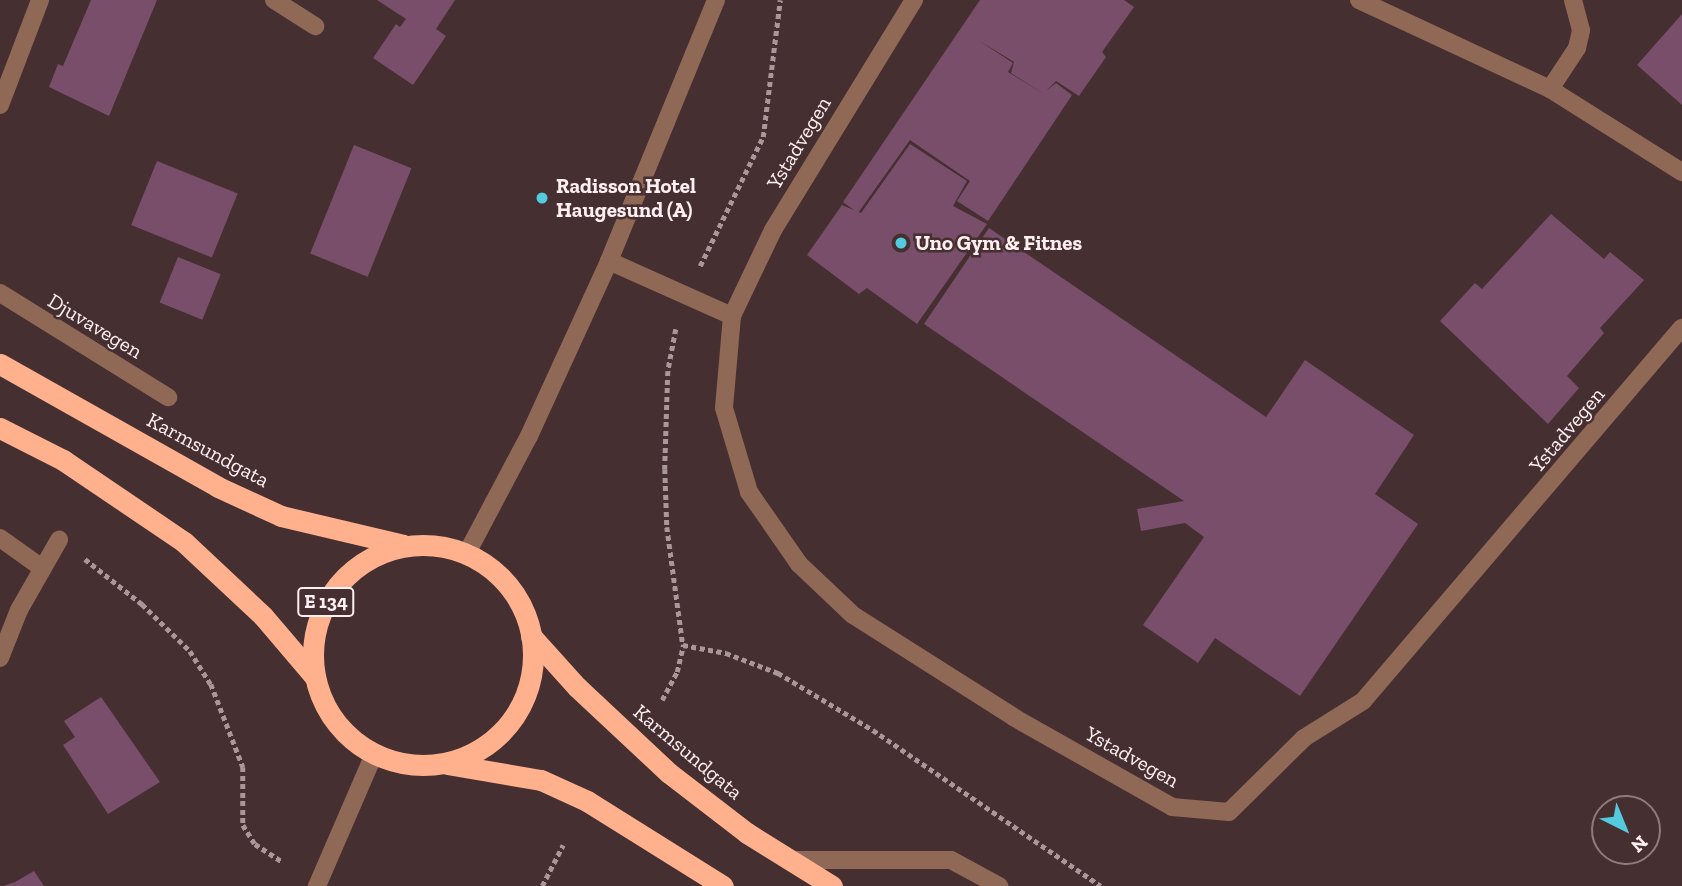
<!DOCTYPE html>
<html>
<head>
<meta charset="utf-8">
<style>
	body { margin:0 }
	#map { position:relative; width:1682px; height:886px; overflow:hidden; background:#452f31; font-family:"Zilla Slab",serif }
	div>[style] { position:absolute }
	.building>* { inset:0; background:#784e6a; transform-origin:0 0 }
	.path>* { height:4.5px; margin-top:-2.25px; transform-origin:0; background:repeating-linear-gradient(90deg,#aa9799 0 5px,transparent 0 8.5px) }
	.minor>* { height:18px; margin:-9px; padding:0 9px; transform-origin:9px; border-radius:9px; background:#906856 }
	.highway>* { height:21px; margin:-10.5px; padding:0 10.5px; transform-origin:10.5px; border-radius:10.5px; background:#ffb18d }
	.highway>.ring { margin:-10.5px; padding:0; box-sizing:content-box; background:none; border:21px solid #ffb18d; border-radius:50% }
	.dots>* { width:19px; height:19px; translate:-50% -50%; box-sizing:border-box; border:4px solid #452f31; border-radius:50% }
	span { translate:-50% -50%; white-space:nowrap; text-align:center; line-height:1.15; -webkit-text-stroke:5px #452f31; paint-order:stroke }
	.shield-label span { padding:2px 5px; background:#452f31; border:2px solid; border-radius:5px; -webkit-text-stroke-width:0 }
	.shield-label { font-size:19px; color:#ffeff0; font-weight:700 }
	.street-label { font-size:21px; color:#ffeff0 }
	.poi-label { font-size:21px; color:#ffeff0; font-weight:700 }
	.left { translate:0 -50%; text-align:left }
	.north { position:absolute; left:1591px; top:795px; width:70px; height:70px; box-sizing:border-box; background:#452f31; border:2px solid #8f7c7d; border-radius:50%; rotate:137deg; font-size:19px; font-weight:700; line-height:28px; text-align:center; color:#ffeff0 }
	.north::after { content:''; display:block; margin:auto; width:24px; height:32px; background:#54cade; clip-path:polygon(50% 0,100% 100%,50% 72%,0 100%) }
</style>
</head>
<body>
<div id="map">
	<div class="building">
		<i style="clip-path:polygon(91px 0,157px 0,109px 116px,49px 87px,58px 64px,63px 66px)"></i>
		<i style="clip-path:polygon(377px 0,455px 0,436px 29px,446px 36px,413px 85px,373px 58px,396px 24px,400px 27px,406px 19px)"></i>
		<i style="clip-path:polygon(evenodd,980px 0,1124px 0,1134px 7px,1102px 52px,1106px 57px,1079px 96px,1056px 81px,1046px 91px,1056px 83px,1072px 95px,988px 221px,957px 201px,970px 181px,910px 140px,858px 213px,843px 202px,980px 0,978px 40px,1014px 62px,1011px 73px,1044px 94px,1008px 72px,1013px 63px,978px 40px)"></i>
		<i style="clip-path:polygon(1682px 14px,1682px 105px,1637px 65px)"></i>
		<i style="clip-path:polygon(910px 144px,967px 181px,953px 206px,987px 224px,917px 324px,867px 288px,859px 294px,807px 255px,842px 205px,861px 213px)"></i>
		<i style="left:354px;top:145px;width:62px;height:117px;rotate:22deg"></i>
		<i style="left:157px;top:161px;width:87px;height:69px;rotate:22deg"></i>
		<i style="clip-path:polygon(1551px 214px,1604px 259px,1610px 252px,1644px 280px,1600px 328px,1604px 333px,1567px 376px,1579px 388px,1548px 424px,1440px 321px,1475px 283px,1482px 289px)"></i>
		<i style="clip-path:polygon(989px 228px,1266px 417px,1305px 360px,1414px 435px,1375px 494px,1418px 524px,1300px 696px,1215px 638px,1198px 663px,1143px 625px,1204px 537px,1185px 523px,1141px 531px,1137px 509px,1184px 501px,924px 324px)"></i>
		<i style="left:178px;top:257px;width:46px;height:49px;rotate:22deg"></i>
		<i style="clip-path:polygon(101px 697px,160px 782px,108px 814px,63px 745px,75px 737px,64px 721px)"></i>
		<i style="clip-path:polygon(34px 871px,44px 886px,3px 886px,15px 882px)"></i>
	</div>
	<div class="path">
		<i style="left:700px;top:266px;width:144px;rotate:-64deg"></i>
		<i style="left:763px;top:137px;width:138px;rotate:-82.9deg"></i>
		<i style="left:676px;top:329px;width:43px;rotate:100.8deg"></i>
		<i style="left:668px;top:371px;width:98px;rotate:91.8deg"></i>
		<i style="left:665px;top:469px;width:58px;rotate:88deg"></i>
		<i style="left:667px;top:527px;width:119px;rotate:82.3deg"></i>
		<i style="left:85px;top:559px;width:73px;rotate:38.3deg"></i>
		<i style="left:142px;top:604px;width:67px;rotate:44.4deg"></i>
		<i style="left:190px;top:651px;width:39px;rotate:58deg"></i>
		<i style="left:211px;top:684px;width:89px;rotate:68.9deg"></i>
		<i style="left:243px;top:767px;width:58px;rotate:90deg"></i>
		<i style="left:243px;top:825px;width:22px;rotate:58deg"></i>
		<i style="left:255px;top:844px;width:33px;rotate:33deg"></i>
		<i style="left:662px;top:700px;width:32px;rotate:-62deg"></i>
		<i style="left:677px;top:672px;width:28px;rotate:-77deg"></i>
		<i style="left:683px;top:645px;width:44px;rotate:10.5deg"></i>
		<i style="left:726px;top:653px;width:56px;rotate:21deg"></i>
		<i style="left:778px;top:673px;width:111px;rotate:31deg"></i>
		<i style="left:873px;top:730px;width:276px;rotate:34.4deg"></i>
		<i style="left:542px;top:886px;width:46px;rotate:-62.9deg"></i>
	</div>
	<div class="minor">
		<i style="left:274px;top:0;width:49px;rotate:32.4deg"></i>
		<i style="left:1359px;top:0;width:211px;rotate:25deg"></i>
		<i style="left:1550px;top:89px;width:156px;rotate:32.2deg"></i>
		<i style="left:1550px;top:89px;width:49px;rotate:-56.6deg"></i>
		<i style="left:1577px;top:48px;width:18px;rotate:-77deg"></i>
		<i style="left:1581px;top:30px;width:31px;rotate:-105deg"></i>
		<i style="left:0;top:105px;width:112px;rotate:-69.1deg"></i>
		<i style="left:609px;top:261px;width:135px;rotate:24.1deg"></i>
		<i style="left:732px;top:316px;width:92px;rotate:95deg"></i>
		<i style="left:724px;top:408px;width:88px;rotate:73.4deg"></i>
		<i style="left:749px;top:492px;width:88px;rotate:55.2deg"></i>
		<i style="left:799px;top:564px;width:74px;rotate:43.4deg"></i>
		<i style="left:853px;top:615px;width:192px;rotate:32.4deg"></i>
		<i style="left:1015px;top:718px;width:180px;rotate:29.5deg"></i>
		<i style="left:1172px;top:807px;width:57px;rotate:5deg"></i>
		<i style="left:1229px;top:812px;width:105px;rotate:-44.6deg"></i>
		<i style="left:1304px;top:738px;width:70px;rotate:-32.1deg"></i>
		<i style="left:1363px;top:701px;width:491px;rotate:-49.5deg"></i>
		<i style="left:0;top:293px;width:198px;rotate:31.8deg"></i>
		<i style="left:732px;top:316px;width:95px;rotate:-64.5deg"></i>
		<i style="left:773px;top:230px;width:270px;rotate:-58.5deg"></i>
		<i style="left:0;top:538px;width:52px;rotate:35.5deg"></i>
		<i style="left:467px;top:553px;width:132px;rotate:-62.1deg"></i>
		<i style="left:529px;top:436px;width:192px;rotate:-65.4deg"></i>
		<i style="left:609px;top:261px;width:282px;rotate:-67.7deg"></i>
		<i style="left:0;top:658px;width:52px;rotate:-68.4deg"></i>
		<i style="left:19px;top:610px;width:81px;rotate:-60.3deg"></i>
		<i style="left:791px;top:860px;width:160px"></i>
		<i style="left:951px;top:860px;width:55px;rotate:28.4deg"></i>
		<i style="left:317px;top:886px;width:144px;rotate:-66.6deg"></i>
	</div>
	<div class="highway">
		<i style="left:0;top:364px;width:250px;rotate:29.4deg"></i>
		<i style="left:218px;top:487px;width:69px;rotate:24.7deg"></i>
		<i style="left:281px;top:516px;width:126px;rotate:13.3deg"></i>
		<i style="left:0;top:428px;width:71px;rotate:26.9deg"></i>
		<i style="left:63px;top:460px;width:146px;rotate:34.1deg"></i>
		<i style="left:184px;top:542px;width:108px;rotate:43.1deg"></i>
		<i style="left:263px;top:616px;width:80px;rotate:49.6deg"></i>
		<i class="ring" style="left:313px;top:545px;width:199px;height:199px"></i>
		<i style="left:531px;top:636px;width:69px;rotate:48deg"></i>
		<i style="left:577px;top:687px;width:126px;rotate:43.1deg"></i>
		<i style="left:669px;top:773px;width:98px;rotate:37.6deg"></i>
		<i style="left:747px;top:833px;width:100px;rotate:31.9deg"></i>
		<i style="left:447px;top:764px;width:95px;rotate:9.7deg"></i>
		<i style="left:541px;top:780px;width:51px;rotate:24.5deg"></i>
		<i style="left:587px;top:801px;width:160px;rotate:32deg"></i>
	</div>
	<div class="dots">
		<i style="left:542px;top:198px;background:#54cade"></i>
		<i style="left:901px;top:243px;background:#54cade"></i>
	</div>
	<div class="shield-label">
		<span style="left:326px;top:602px">E 134</span>
	</div>
	<div class="street-label">
		<span style="left:799px;top:143px;rotate:-59deg">Ystadvegen</span>
		<span style="left:95px;top:326px;rotate:31deg">Djuvavegen</span>
		<span style="left:1567px;top:430px;rotate:-50deg">Ystadvegen</span>
		<span style="left:208px;top:450px;rotate:28deg">Karmsundgata</span>
		<span style="left:688px;top:752px;rotate:40deg">Karmsundgata</span>
		<span style="left:1132px;top:757px;rotate:29deg">Ystadvegen</span>
	</div>
	<div class="poi-label">
		<span class="left" style="left:556px;top:198px">Radisson Hotel<br>Haugesund (A)</span>
		<span class="left" style="left:915px;top:243px">Uno Gym &amp; Fitnes</span>
	</div>
	<div class="north">N</div>
</div>
</body>
</html>
